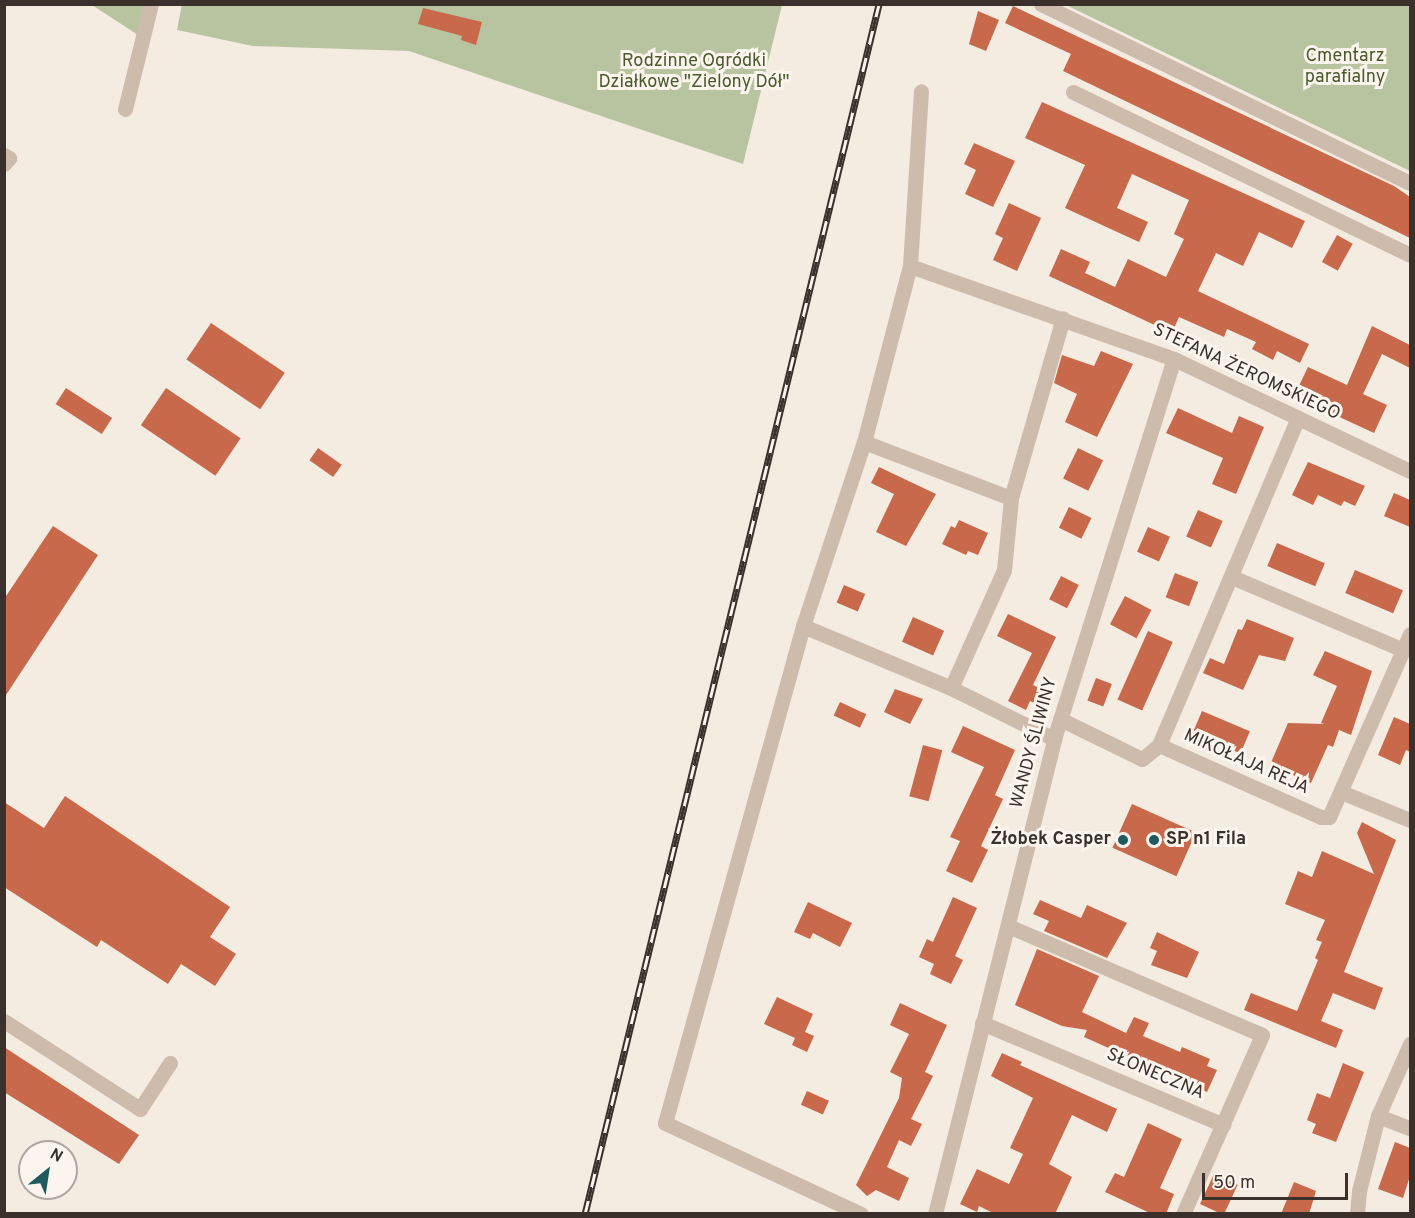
<!DOCTYPE html>
<html>
<head>
<meta charset="utf-8">
<style>
	body { margin:0 }
	#map { position:relative; width:1415px; height:1218px; overflow:hidden; background:#f4ebe1; font-family:Overpass,sans-serif }
	div>[style] { position:absolute }
	.green>* { inset:0; background:#b8c4a0 }
	.building>* { inset:0; background:#c8694b; transform-origin:0 0 }
	.minor>* { height:15px; margin:-7.5px; padding:0 7.5px; transform-origin:7.5px; border-radius:7.5px; background:#cdbbac }
	.rail>* { height:7px; margin-top:-3.5px; transform-origin:0; background:repeating-linear-gradient(90deg,#fbf5ee 0 14px,#3b302b 0 28px); box-sizing:border-box; border-block:2px solid #3b302b }
	.dots>* { width:16px; height:16px; translate:-50% -50%; box-sizing:border-box; border:3px solid #fbf5ee; border-radius:50% }
	span { translate:-50% -50%; white-space:nowrap; text-align:center; line-height:1.15; -webkit-text-stroke:6px #fbf5ee; paint-order:stroke }
	.park-label { font-size:18px; color:#4a5a2e }
	.street-label { font-size:18px; color:#3b302b }
	.poi-label { font-size:18px; color:#3b302b; font-weight:700 }
	.right { translate:-100% -50%; text-align:right }
	.left { translate:0 -50%; text-align:left }
	.frame { position:absolute; inset:0; border:6px solid #3b302b; pointer-events:none }
	.north { position:absolute; left:18px; top:1140px; width:60px; height:60px; box-sizing:border-box; background:#fbf5ee; border:2px solid #aea6a0; border-radius:50%; rotate:30deg; font-size:16px; font-weight:700; line-height:24px; text-align:center; color:#3b302b }
	.north::after { content:''; display:block; margin:auto; width:21px; height:27px; background:#1f5a5e; clip-path:polygon(50% 0,100% 100%,50% 72%,0 100%) }
	.scale { position:absolute; left:1202px; top:1173px; width:146px; height:27px; box-sizing:border-box; border:3px solid #3b302b; border-top:0; padding-left:8px; font-size:18px; line-height:21px; white-space:nowrap; color:#3b302b; -webkit-text-stroke:4px #fbf5ee; paint-order:stroke }
</style>
</head>
<body>
<div id="map">
	<div class="green">
		<i style="clip-path:polygon(182px 4px,782px 5px,743px 164px,409px 51px,253px 46px,177px 30px)"></i>
		<i style="clip-path:polygon(92px 5px,145px 5px,138px 35px)"></i>
		<i style="clip-path:polygon(1066px 5px,1410px 5px,1410px 171px,1267px 102px)"></i>
	</div>
	<div class="building">
		<i style="clip-path:polygon(1013px 6px,1394px 186px,1410px 197px,1410px 238px,1063px 71px,1071px 54px,1005px 23px)"></i>
		<i style="clip-path:polygon(423px 8px,482px 22px,476px 45px,461px 40px,462px 36px,418px 24px)"></i>
		<i style="clip-path:polygon(978px 11px,999px 20px,986px 51px,969px 44px)"></i>
		<i style="clip-path:polygon(1042px 102px,1305px 221px,1292px 248px,1259px 232px,1243px 266px,1216px 253px,1198px 291px,1309px 344px,1300px 363px,1277px 351px,1273px 360px,1252px 349px,1256px 342px,1227px 329px,1224px 337px,1179px 317px,1172px 333px,1049px 276px,1061px 249px,1090px 262px,1085px 273px,1115px 287px,1128px 259px,1166px 277px,1184px 239px,1174px 234px,1189px 200px,1132px 174px,1117px 208px,1148px 222px,1139px 242px,1065px 208px,1085px 165px,1025px 138px)"></i>
		<i style="clip-path:polygon(974px 143px,1015px 161px,993px 207px,965px 194px,976px 170px,964px 164px)"></i>
		<i style="clip-path:polygon(1009px 203px,1041px 218px,1017px 271px,993px 260px,1003px 238px,995px 234px)"></i>
		<i style="left:1337px;top:235px;width:18px;height:31px;rotate:29deg"></i>
		<i style="left:211px;top:323px;width:89px;height:44px;rotate:34deg"></i>
		<i style="clip-path:polygon(1372px 326px,1410px 345px,1410px 368px,1382px 354px,1363px 394px,1387px 405px,1374px 433px,1294px 396px,1308px 367px,1347px 385px)"></i>
		<i style="clip-path:polygon(1101px 351px,1133px 364px,1097px 437px,1065px 422px,1077px 394px,1054px 383px,1062px 355px,1094px 366px)"></i>
		<i style="left:66px;top:388px;width:55px;height:19px;rotate:33deg"></i>
		<i style="left:166px;top:388px;width:90px;height:45px;rotate:34deg"></i>
		<i style="clip-path:polygon(1178px 408px,1232px 433px,1239px 416px,1264px 427px,1236px 494px,1212px 484px,1223px 458px,1166px 433px)"></i>
		<i style="left:318px;top:448px;width:29px;height:15px;rotate:35deg"></i>
		<i style="left:1078px;top:448px;width:28px;height:34px;rotate:26deg"></i>
		<i style="clip-path:polygon(1308px 462px,1365px 486px,1355px 506px,1344px 501px,1341px 506px,1318px 495px,1313px 505px,1292px 495px)"></i>
		<i style="clip-path:polygon(879px 467px,936px 494px,906px 546px,876px 532px,894px 494px,871px 483px)"></i>
		<i style="clip-path:polygon(1394px 493px,1410px 500px,1410px 527px,1384px 516px)"></i>
		<i style="left:1069px;top:507px;width:25px;height:23px;rotate:26deg"></i>
		<i style="left:1198px;top:510px;width:27px;height:29px;rotate:24deg"></i>
		<i style="clip-path:polygon(959px 520px,988px 533px,978px 555px,968px 551px,966px 555px,942px 544px,951px 526px,955px 528px)"></i>
		<i style="clip-path:polygon(53px 526px,98px 555px,4px 698px,4px 599px)"></i>
		<i style="left:1148px;top:527px;width:24px;height:27px;rotate:24deg"></i>
		<i style="left:1277px;top:543px;width:52px;height:25px;rotate:23deg"></i>
		<i style="left:1355px;top:570px;width:52px;height:25px;rotate:23deg"></i>
		<i style="left:1175px;top:573px;width:25px;height:26px;rotate:21deg"></i>
		<i style="left:1061px;top:576px;width:20px;height:26px;rotate:27deg"></i>
		<i style="left:844px;top:585px;width:23px;height:19px;rotate:23deg"></i>
		<i style="left:1125px;top:596px;width:30px;height:32px;rotate:28deg"></i>
		<i style="clip-path:polygon(1008px 614px,1056px 637px,1033px 685px,1047px 692px,1040px 706px,1030px 701px,1026px 710px,1008px 701px,1032px 653px,997px 636px)"></i>
		<i style="left:913px;top:617px;width:34px;height:27px;rotate:24deg"></i>
		<i style="clip-path:polygon(1247px 619px,1294px 638px,1285px 661px,1259px 655px,1243px 690px,1203px 673px,1210px 658px,1224px 664px,1238px 629px,1242px 630px)"></i>
		<i style="left:1148px;top:631px;width:27px;height:75px;rotate:24deg"></i>
		<i style="clip-path:polygon(1325px 651px,1372px 671px,1351px 735px,1339px 730px,1333px 747px,1328px 745px,1311px 783px,1270px 765px,1288px 723px,1324px 724px,1321px 723px,1337px 686px,1313px 675px)"></i>
		<i style="left:1096px;top:678px;width:17px;height:24px;rotate:21deg"></i>
		<i style="clip-path:polygon(895px 689px,923px 699px,910px 724px,884px 712px)"></i>
		<i style="left:840px;top:702px;width:29px;height:15px;rotate:25deg"></i>
		<i style="left:1202px;top:711px;width:52px;height:24px;rotate:23deg"></i>
		<i style="clip-path:polygon(1394px 717px,1410px 724px,1410px 752px,1406px 750px,1400px 765px,1378px 755px)"></i>
		<i style="clip-path:polygon(963px 726px,1015px 750px,995px 795px,1003px 799px,981px 846px,988px 850px,972px 883px,946px 871px,960px 841px,950px 837px,984px 767px,951px 752px)"></i>
		<i style="left:923px;top:745px;width:20px;height:53px;rotate:15deg"></i>
		<i style="clip-path:polygon(65px 796px,230px 907px,210px 937px,236px 954px,215px 986px,181px 964px,168px 984px,101px 940px,97px 947px,4px 887px,4px 802px,44px 828px)"></i>
		<i style="left:1132px;top:804px;width:70px;height:48px;rotate:24deg"></i>
		<i style="clip-path:polygon(1362px 822px,1396px 840px,1344px 972px,1383px 988px,1375px 1010px,1333px 993px,1321px 1021px,1343px 1030px,1336px 1048px,1244px 1010px,1251px 993px,1297px 1011px,1318px 960px,1315px 958px,1322px 942px,1316px 940px,1325px 920px,1285px 904px,1298px 871px,1312px 877px,1322px 851px,1374px 874px,1357px 833px)"></i>
		<i style="clip-path:polygon(953px 897px,977px 908px,955px 956px,963px 960px,951px 984px,930px 974px,934px 964px,919px 957px,927px 939px,933px 942px)"></i>
		<i style="clip-path:polygon(1040px 900px,1081px 918px,1087px 905px,1127px 923px,1107px 958px,1044px 931px,1049px 921px,1033px 914px)"></i>
		<i style="clip-path:polygon(808px 902px,852px 923px,840px 947px,813px 933px,810px 939px,794px 932px)"></i>
		<i style="clip-path:polygon(1157px 932px,1199px 952px,1187px 978px,1151px 965px,1157px 951px,1150px 948px)"></i>
		<i style="clip-path:polygon(1037px 949px,1099px 976px,1082px 1012px,1126px 1033px,1134px 1017px,1149px 1023px,1143px 1036px,1180px 1052px,1182px 1047px,1210px 1059px,1207px 1066px,1217px 1070px,1207px 1092px,1084px 1037px,1087px 1030px,1062px 1026px,1015px 1005px)"></i>
		<i style="clip-path:polygon(777px 997px,813px 1014px,805px 1032px,814px 1036px,807px 1052px,792px 1045px,795px 1038px,764px 1024px)"></i>
		<i style="clip-path:polygon(900px 1003px,947px 1025px,925px 1072px,933px 1076px,911px 1119px,922px 1124px,911px 1146px,899px 1140px,887px 1167px,909px 1178px,899px 1201px,876px 1190px,867px 1196px,856px 1185px,899px 1098px,902px 1078px,890px 1072px,909px 1034px,890px 1025px)"></i>
		<i style="clip-path:polygon(4px 1047px,139px 1135px,119px 1164px,4px 1092px)"></i>
		<i style="clip-path:polygon(1002px 1053px,1022px 1062px,1020px 1065px,1117px 1109px,1107px 1132px,1072px 1115px,1049px 1164px,1072px 1177px,1055px 1214px,995px 1214px,979px 1206px,977px 1212px,960px 1204px,977px 1169px,1009px 1184px,1023px 1154px,1010px 1148px,1033px 1098px,991px 1076px)"></i>
		<i style="clip-path:polygon(1343px 1063px,1364px 1072px,1336px 1142px,1312px 1133px,1316px 1124px,1307px 1120px,1317px 1093px,1330px 1098px)"></i>
		<i style="left:807px;top:1091px;width:24px;height:15px;rotate:24deg"></i>
		<i style="clip-path:polygon(1148px 1123px,1182px 1139px,1160px 1188px,1174px 1194px,1166px 1214px,1152px 1214px,1105px 1192px,1115px 1173px,1124px 1177px)"></i>
		<i style="clip-path:polygon(1395px 1142px,1410px 1148px,1410px 1176px,1403px 1198px,1378px 1189px)"></i>
		<i style="left:1214px;top:1174px;width:26px;height:33px;rotate:25deg"></i>
		<i style="clip-path:polygon(1294px 1182px,1316px 1191px,1309px 1214px,1281px 1214px)"></i>
	</div>
	<div class="minor">
		<i style="left:1041px;top:4px;width:410px;rotate:25.9deg"></i>
		<i style="left:1073px;top:92px;width:374px;rotate:25.8deg"></i>
		<i style="left:125px;top:109px;width:108px;rotate:-76.1deg"></i>
		<i style="left:4px;top:155px;width:6px;rotate:31deg"></i>
		<i style="left:9px;top:158px;width:8px;rotate:130deg"></i>
		<i style="left:910px;top:266px;width:280px;rotate:19.4deg"></i>
		<i style="left:1174px;top:359px;width:261px;rotate:25.4deg"></i>
		<i style="left:864px;top:442px;width:157px;rotate:20.9deg"></i>
		<i style="left:1232px;top:577px;width:186px;rotate:23.1deg"></i>
		<i style="left:803px;top:626px;width:160px;rotate:22.7deg"></i>
		<i style="left:951px;top:688px;width:115px;rotate:26.3deg"></i>
		<i style="left:951px;top:688px;width:129px;rotate:-65.8deg"></i>
		<i style="left:1004px;top:570px;width:72px;rotate:-84.4deg"></i>
		<i style="left:1011px;top:498px;width:187px;rotate:-73.9deg"></i>
		<i style="left:1060px;top:719px;width:91px;rotate:26deg"></i>
		<i style="left:1142px;top:759px;width:22px;rotate:-39deg"></i>
		<i style="left:1159px;top:745px;width:355px;rotate:-67deg"></i>
		<i style="left:1159px;top:745px;width:177px;rotate:24deg"></i>
		<i style="left:1321px;top:817px;width:8px"></i>
		<i style="left:1329px;top:817px;width:200px;rotate:-66.1deg"></i>
		<i style="left:1341px;top:792px;width:74px;rotate:22.1deg"></i>
		<i style="left:1008px;top:926px;width:276px;rotate:23.2deg"></i>
		<i style="left:1262px;top:1035px;width:196px;rotate:113.8deg"></i>
		<i style="left:4px;top:1021px;width:162px;rotate:32.9deg"></i>
		<i style="left:140px;top:1109px;width:55px;rotate:-56.9deg"></i>
		<i style="left:982px;top:1023px;width:262px;rotate:22.9deg"></i>
		<i style="left:1378px;top:1116px;width:34px;rotate:21deg"></i>
		<i style="left:861px;top:1214px;width:216px;rotate:-155.1deg"></i>
		<i style="left:665px;top:1123px;width:516px;rotate:-74.48deg"></i>
		<i style="left:803px;top:626px;width:194px;rotate:-71.7deg"></i>
		<i style="left:864px;top:442px;width:182px;rotate:-75.4deg"></i>
		<i style="left:910px;top:266px;width:175px;rotate:-86.4deg"></i>
		<i style="left:935px;top:1214px;width:490px;rotate:-75.9deg"></i>
		<i style="left:1054px;top:739px;width:398px;rotate:-72.5deg"></i>
		<i style="left:1357px;top:1214px;width:23px;rotate:-85deg"></i>
		<i style="left:1359px;top:1191px;width:77px;rotate:-75.8deg"></i>
		<i style="left:1378px;top:1116px;width:79px;rotate:-66deg"></i>
	</div>
	<div class="rail">
		<i style="left:585px;top:1214px;width:1245px;rotate:-76.34deg"></i>
	</div>
	<div class="dots">
		<i style="left:1123px;top:840px;background:#1f5a5e"></i>
		<i style="left:1154px;top:840px;background:#1f5a5e"></i>
	</div>
	<div class="park-label">
		<span style="left:1345px;top:68px">Cmentarz<br>parafialny</span>
		<span style="left:694px;top:73px">Rodzinne Ogródki<br>Działkowe "Zielony Dół"</span>
	</div>
	<div class="street-label">
		<span style="left:1246px;top:373px;rotate:25deg">STEFANA ŻEROMSKIEGO</span>
		<span style="left:1035px;top:743px;rotate:-75deg">WANDY ŚLIWINY</span>
		<span style="left:1246px;top:763px;rotate:24deg">MIKOŁAJA REJA</span>
		<span style="left:1155px;top:1075px;rotate:23deg">SŁONECZNA</span>
	</div>
	<div class="poi-label">
		<span class="right" style="left:1111px;top:840px">Żłobek Casper</span>
		<span class="left" style="left:1166px;top:840px">SP n1 Fila</span>
	</div>
	<div class="frame"></div>
	<div class="north">N</div>
	<div class="scale">50 m</div>
</div>
</body>
</html>
